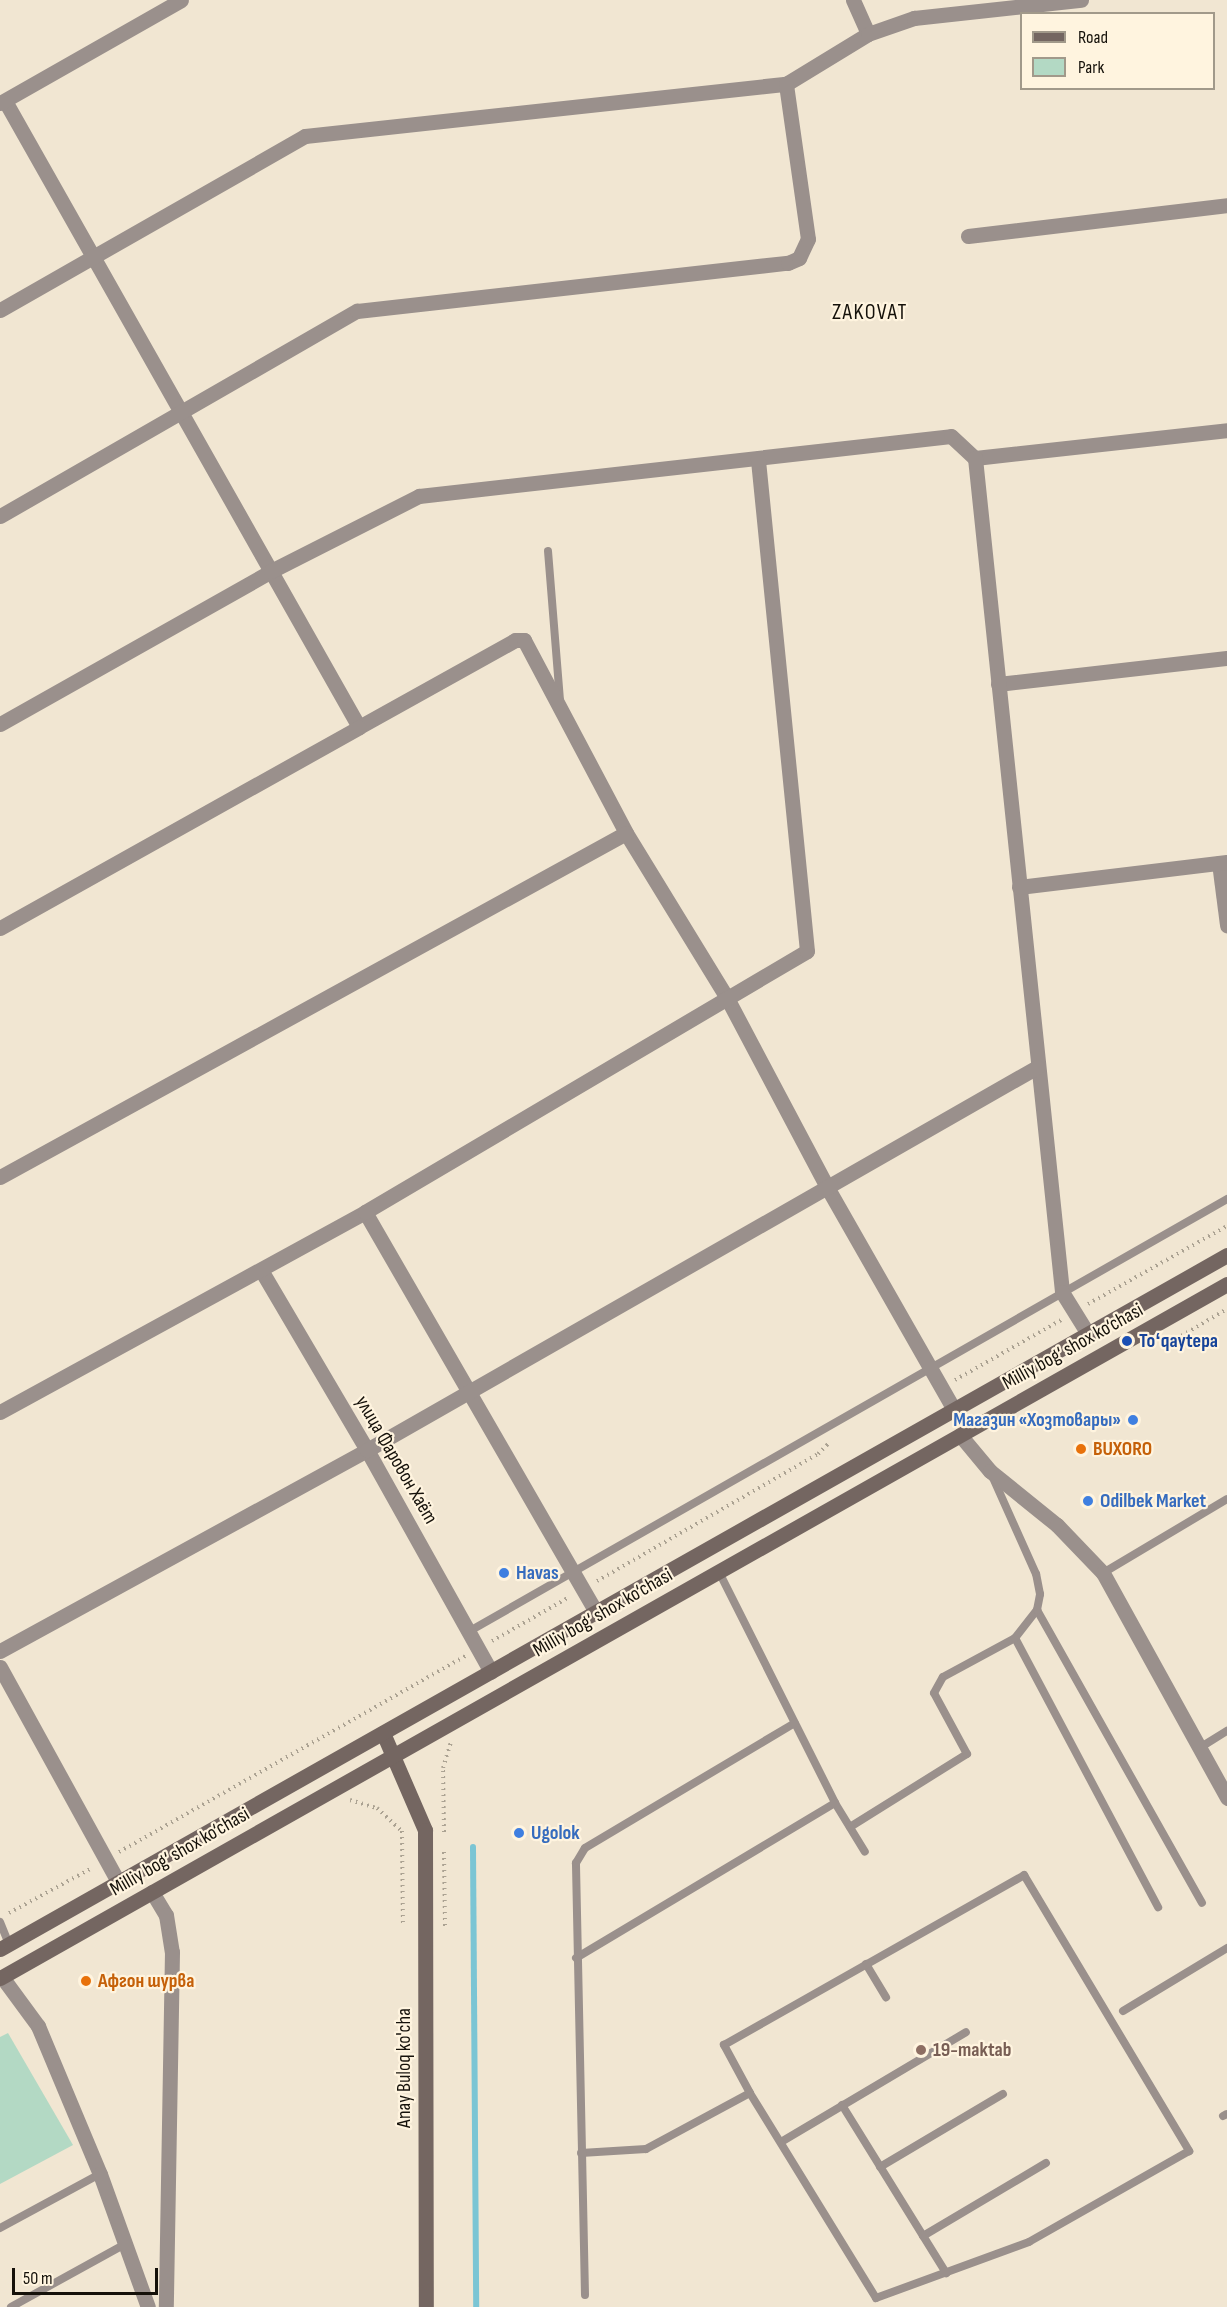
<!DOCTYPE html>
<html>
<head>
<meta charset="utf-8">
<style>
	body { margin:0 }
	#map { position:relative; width:1227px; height:2307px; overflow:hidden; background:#f1e6d2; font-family:"Sofia Sans Condensed",sans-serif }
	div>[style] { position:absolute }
	.green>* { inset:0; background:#b3d9c4 }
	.stream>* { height:6px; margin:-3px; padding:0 3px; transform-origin:3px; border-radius:3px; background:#7bc5d4 }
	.path>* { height:4px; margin-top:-2px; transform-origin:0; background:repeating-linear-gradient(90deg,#aba292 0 1.5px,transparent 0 6px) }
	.service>* { height:8px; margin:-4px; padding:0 4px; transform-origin:4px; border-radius:4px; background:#9a908c }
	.minor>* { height:15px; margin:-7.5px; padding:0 7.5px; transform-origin:7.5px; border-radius:7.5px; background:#9a908c }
	.secondary>* { height:15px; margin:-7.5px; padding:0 7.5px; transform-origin:7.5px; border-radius:7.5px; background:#746661 }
	.dots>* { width:16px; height:16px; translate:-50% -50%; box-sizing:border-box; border:3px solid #fff4df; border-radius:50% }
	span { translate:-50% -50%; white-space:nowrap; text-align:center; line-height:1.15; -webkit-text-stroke:4.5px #fff4df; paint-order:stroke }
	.transit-label { font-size:20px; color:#164399; font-weight:700 }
	.left { translate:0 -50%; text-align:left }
	.street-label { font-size:20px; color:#15110a }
	.shop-label { font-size:20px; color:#366cbe; font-weight:700 }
	.right { translate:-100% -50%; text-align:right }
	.food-label { font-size:20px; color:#c56008; font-weight:700 }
	.education-label { font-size:20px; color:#785e54; font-weight:700 }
	.quarter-label { font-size:22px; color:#15110a; letter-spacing:1.5px }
	.legend { position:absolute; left:1020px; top:12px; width:195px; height:78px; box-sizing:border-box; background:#fff4df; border:2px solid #a1998a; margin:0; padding:8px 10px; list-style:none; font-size:18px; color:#15110a }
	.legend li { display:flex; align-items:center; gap:12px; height:30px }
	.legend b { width:30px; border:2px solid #a1998a }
	.scale { position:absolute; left:12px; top:2268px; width:146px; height:27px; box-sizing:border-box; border:3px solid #15110a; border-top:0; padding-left:8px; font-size:18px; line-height:21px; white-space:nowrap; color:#15110a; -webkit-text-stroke:4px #fff4df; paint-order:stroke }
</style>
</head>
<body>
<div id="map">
	<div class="green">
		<i style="clip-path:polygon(8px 2033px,73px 2145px,0 2184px,0 2037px)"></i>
	</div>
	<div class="stream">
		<i style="left:473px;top:1847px;width:460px;rotate:89.6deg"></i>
	</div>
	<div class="path">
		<i style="left:1088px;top:1304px;width:159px;rotate:-29.3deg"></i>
		<i style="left:1166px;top:1338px;width:6px;rotate:39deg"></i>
		<i style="left:1171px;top:1342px;width:65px;rotate:-30.5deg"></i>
		<i style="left:955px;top:1380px;width:122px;rotate:-29.5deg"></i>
		<i style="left:597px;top:1581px;width:255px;rotate:-29.9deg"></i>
		<i style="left:818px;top:1454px;width:16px;rotate:-45deg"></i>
		<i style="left:492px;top:1641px;width:89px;rotate:-29.7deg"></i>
		<i style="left:350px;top:1800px;width:28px;rotate:17deg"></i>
		<i style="left:377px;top:1808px;width:34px;rotate:43deg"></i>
		<i style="left:402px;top:1831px;width:95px;rotate:89.4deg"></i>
		<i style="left:444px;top:1832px;width:64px;rotate:-90.9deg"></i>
		<i style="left:443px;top:1768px;width:27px;rotate:-73deg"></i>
		<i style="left:119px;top:1852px;width:398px;rotate:-29.5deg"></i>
		<i style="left:444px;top:1852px;width:74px;rotate:89.2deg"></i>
		<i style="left:9px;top:1913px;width:94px;rotate:-28.5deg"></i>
	</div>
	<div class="service">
		<i style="left:548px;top:551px;width:149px;rotate:85.4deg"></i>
		<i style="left:719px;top:1572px;width:258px;rotate:63.3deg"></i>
		<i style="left:835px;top:1803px;width:57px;rotate:58.5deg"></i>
		<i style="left:1103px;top:1573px;width:144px;rotate:-30.8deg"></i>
		<i style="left:1037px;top:1610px;width:336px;rotate:60.6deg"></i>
		<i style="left:468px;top:1632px;width:874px;rotate:-29.7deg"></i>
		<i style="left:1015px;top:1638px;width:305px;rotate:62deg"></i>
		<i style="left:1201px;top:1747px;width:31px;rotate:-32deg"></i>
		<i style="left:850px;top:1827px;width:138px;rotate:-32deg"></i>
		<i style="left:967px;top:1754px;width:69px;rotate:-118.4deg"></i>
		<i style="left:934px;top:1693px;width:18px;rotate:-61deg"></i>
		<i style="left:943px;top:1677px;width:82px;rotate:-28.4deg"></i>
		<i style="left:1015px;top:1638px;width:36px;rotate:-52deg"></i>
		<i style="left:1037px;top:1610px;width:16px;rotate:-79deg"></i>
		<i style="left:1040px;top:1594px;width:20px;rotate:-101deg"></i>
		<i style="left:1036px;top:1574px;width:105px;rotate:-114.1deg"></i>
		<i style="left:0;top:1922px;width:24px;rotate:68deg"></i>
		<i style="left:576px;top:1958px;width:302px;rotate:-30.9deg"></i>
		<i style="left:866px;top:1964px;width:39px;rotate:59deg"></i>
		<i style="left:1123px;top:2011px;width:122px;rotate:-31.2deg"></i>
		<i style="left:842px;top:2105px;width:198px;rotate:58.2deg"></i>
		<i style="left:1223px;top:2116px;width:4px;rotate:-27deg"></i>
		<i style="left:781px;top:2142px;width:215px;rotate:-30.7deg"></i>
		<i style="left:581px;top:2153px;width:65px;rotate:-3.5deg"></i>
		<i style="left:646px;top:2149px;width:118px;rotate:-28.3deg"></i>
		<i style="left:750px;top:2093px;width:55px;rotate:-118.4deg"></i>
		<i style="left:724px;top:2045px;width:345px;rotate:-29.5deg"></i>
		<i style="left:1024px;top:1875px;width:322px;rotate:59.1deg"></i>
		<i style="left:1189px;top:2151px;width:184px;rotate:150.4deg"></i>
		<i style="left:1029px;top:2242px;width:163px;rotate:159.9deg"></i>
		<i style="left:876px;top:2298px;width:241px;rotate:-121.6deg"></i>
		<i style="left:880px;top:2167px;width:143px;rotate:-30.7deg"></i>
		<i style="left:0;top:2228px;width:114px;rotate:-28.4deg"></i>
		<i style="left:923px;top:2236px;width:143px;rotate:-30.7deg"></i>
		<i style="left:585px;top:2295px;width:432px;rotate:-91.2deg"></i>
		<i style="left:576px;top:1863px;width:17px;rotate:-59deg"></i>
		<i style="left:585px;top:1848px;width:244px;rotate:-30.8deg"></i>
		<i style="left:11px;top:2307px;width:130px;rotate:-28.9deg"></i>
	</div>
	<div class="minor">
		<i style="left:853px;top:0;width:37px;rotate:66deg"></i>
		<i style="left:5px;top:101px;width:719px;rotate:60.51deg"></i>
		<i style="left:359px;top:727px;width:179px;rotate:-29.1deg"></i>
		<i style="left:515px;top:640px;width:9px"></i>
		<i style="left:524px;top:640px;width:218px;rotate:62.1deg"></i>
		<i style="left:626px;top:833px;width:193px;rotate:58.5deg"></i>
		<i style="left:727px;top:998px;width:214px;rotate:62.1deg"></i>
		<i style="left:827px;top:1187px;width:257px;rotate:60.3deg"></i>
		<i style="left:0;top:103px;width:208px;rotate:-29.6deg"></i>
		<i style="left:968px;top:236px;width:261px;rotate:-6.8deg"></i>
		<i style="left:0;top:310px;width:351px;rotate:-29.7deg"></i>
		<i style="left:305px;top:136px;width:484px;rotate:-6.2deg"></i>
		<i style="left:786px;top:84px;width:96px;rotate:-31.4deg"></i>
		<i style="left:868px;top:34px;width:49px;rotate:-19.2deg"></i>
		<i style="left:914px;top:18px;width:168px;rotate:-6.2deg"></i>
		<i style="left:975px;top:458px;width:254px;rotate:-6.3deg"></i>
		<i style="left:0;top:516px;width:412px;rotate:-29.9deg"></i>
		<i style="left:357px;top:311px;width:434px;rotate:-6.4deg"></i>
		<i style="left:788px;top:263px;width:12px;rotate:-24deg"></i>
		<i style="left:799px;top:258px;width:21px;rotate:-65deg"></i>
		<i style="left:808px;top:239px;width:157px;rotate:-98.1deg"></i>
		<i style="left:998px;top:684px;width:230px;rotate:-6.5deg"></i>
		<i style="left:0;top:724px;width:311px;rotate:-29.4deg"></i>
		<i style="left:271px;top:571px;width:166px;rotate:-26.9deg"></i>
		<i style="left:419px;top:496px;width:535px;rotate:-6.43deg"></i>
		<i style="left:951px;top:436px;width:33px;rotate:43deg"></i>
		<i style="left:975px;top:458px;width:839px;rotate:84.04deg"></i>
		<i style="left:1062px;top:1292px;width:49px;rotate:58.2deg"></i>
		<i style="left:1219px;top:863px;width:63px;rotate:82.6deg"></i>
		<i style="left:1019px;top:887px;width:209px;rotate:-6.9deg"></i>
		<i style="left:0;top:928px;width:411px;rotate:-29.2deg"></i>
		<i style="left:0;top:1177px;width:714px;rotate:-28.79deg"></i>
		<i style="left:365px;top:1212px;width:462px;rotate:60deg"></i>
		<i style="left:261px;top:1270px;width:209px;rotate:59.5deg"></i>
		<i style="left:367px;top:1450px;width:254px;rotate:60.8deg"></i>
		<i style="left:0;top:1412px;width:416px;rotate:-28.7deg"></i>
		<i style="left:365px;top:1212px;width:513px;rotate:-30.56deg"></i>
		<i style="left:807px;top:951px;width:495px;rotate:-95.7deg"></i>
		<i style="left:960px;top:1435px;width:47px;rotate:50.2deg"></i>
		<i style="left:990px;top:1471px;width:86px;rotate:38.9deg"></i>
		<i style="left:1057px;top:1525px;width:66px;rotate:46.2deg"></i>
		<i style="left:1103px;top:1573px;width:257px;rotate:61.1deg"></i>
		<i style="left:0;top:1651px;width:418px;rotate:-28.7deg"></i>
		<i style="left:367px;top:1450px;width:772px;rotate:-29.75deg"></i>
		<i style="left:0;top:1667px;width:245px;rotate:61.2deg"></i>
		<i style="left:152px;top:1892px;width:27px;rotate:59deg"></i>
		<i style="left:166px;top:1915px;width:37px;rotate:81deg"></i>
		<i style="left:172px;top:1952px;width:355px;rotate:91deg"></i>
		<i style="left:2px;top:1977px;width:61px;rotate:53.7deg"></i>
		<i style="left:38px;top:2026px;width:160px;rotate:67.3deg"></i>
		<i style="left:100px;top:2174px;width:141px;rotate:70.2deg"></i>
	</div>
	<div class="secondary">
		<i style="left:383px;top:1733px;width:106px;rotate:66.6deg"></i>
		<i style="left:425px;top:1830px;width:477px;rotate:89.9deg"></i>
		<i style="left:0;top:1949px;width:1410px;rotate:-29.49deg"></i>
		<i style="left:0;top:1978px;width:1410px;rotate:-29.49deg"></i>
	</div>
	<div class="dots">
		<i style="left:1127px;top:1341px;background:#1a4fb4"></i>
		<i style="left:1133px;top:1420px;background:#3f7fe0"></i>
		<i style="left:1081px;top:1449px;background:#e8710a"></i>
		<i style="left:1088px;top:1501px;background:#3f7fe0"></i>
		<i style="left:504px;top:1573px;background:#3f7fe0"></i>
		<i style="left:519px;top:1833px;background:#3f7fe0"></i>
		<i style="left:86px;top:1981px;background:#e8710a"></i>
		<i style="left:921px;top:2050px;background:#8d6e63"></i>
	</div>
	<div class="transit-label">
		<span class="left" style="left:1139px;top:1341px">Toʻqaytepa</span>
	</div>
	<div class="street-label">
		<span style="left:1073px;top:1347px;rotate:-29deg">Milliy bog‘ shox ko‘chasi</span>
		<span style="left:396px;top:1460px;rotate:60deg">улица Фаровон Хаёт</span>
		<span style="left:603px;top:1613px;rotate:-30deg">Milliy bog‘ shox ko‘chasi</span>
		<span style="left:180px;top:1852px;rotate:-30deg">Milliy bog‘ shox ko‘chasi</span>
		<span style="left:404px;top:2068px;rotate:-90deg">Anay Buloq ko'cha</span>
	</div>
	<div class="shop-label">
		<span class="right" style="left:1121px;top:1420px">Магазин «Хозтовары»</span>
		<span class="left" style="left:1100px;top:1501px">Odilbek Market</span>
		<span class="left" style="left:516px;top:1573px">Havas</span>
		<span class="left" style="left:531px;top:1833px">Ugolok</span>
	</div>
	<div class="food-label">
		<span class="left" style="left:1093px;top:1449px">BUXORO</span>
		<span class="left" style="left:98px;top:1981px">Афгон шурва</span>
	</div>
	<div class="education-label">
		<span class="left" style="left:933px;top:2050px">19-maktab</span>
	</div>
	<div class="quarter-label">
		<span style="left:870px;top:313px">ZAKOVAT</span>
	</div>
	<ul class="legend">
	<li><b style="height:8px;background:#746661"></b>Road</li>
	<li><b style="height:16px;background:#b3d9c4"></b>Park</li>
	</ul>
	<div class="scale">50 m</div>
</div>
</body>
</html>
